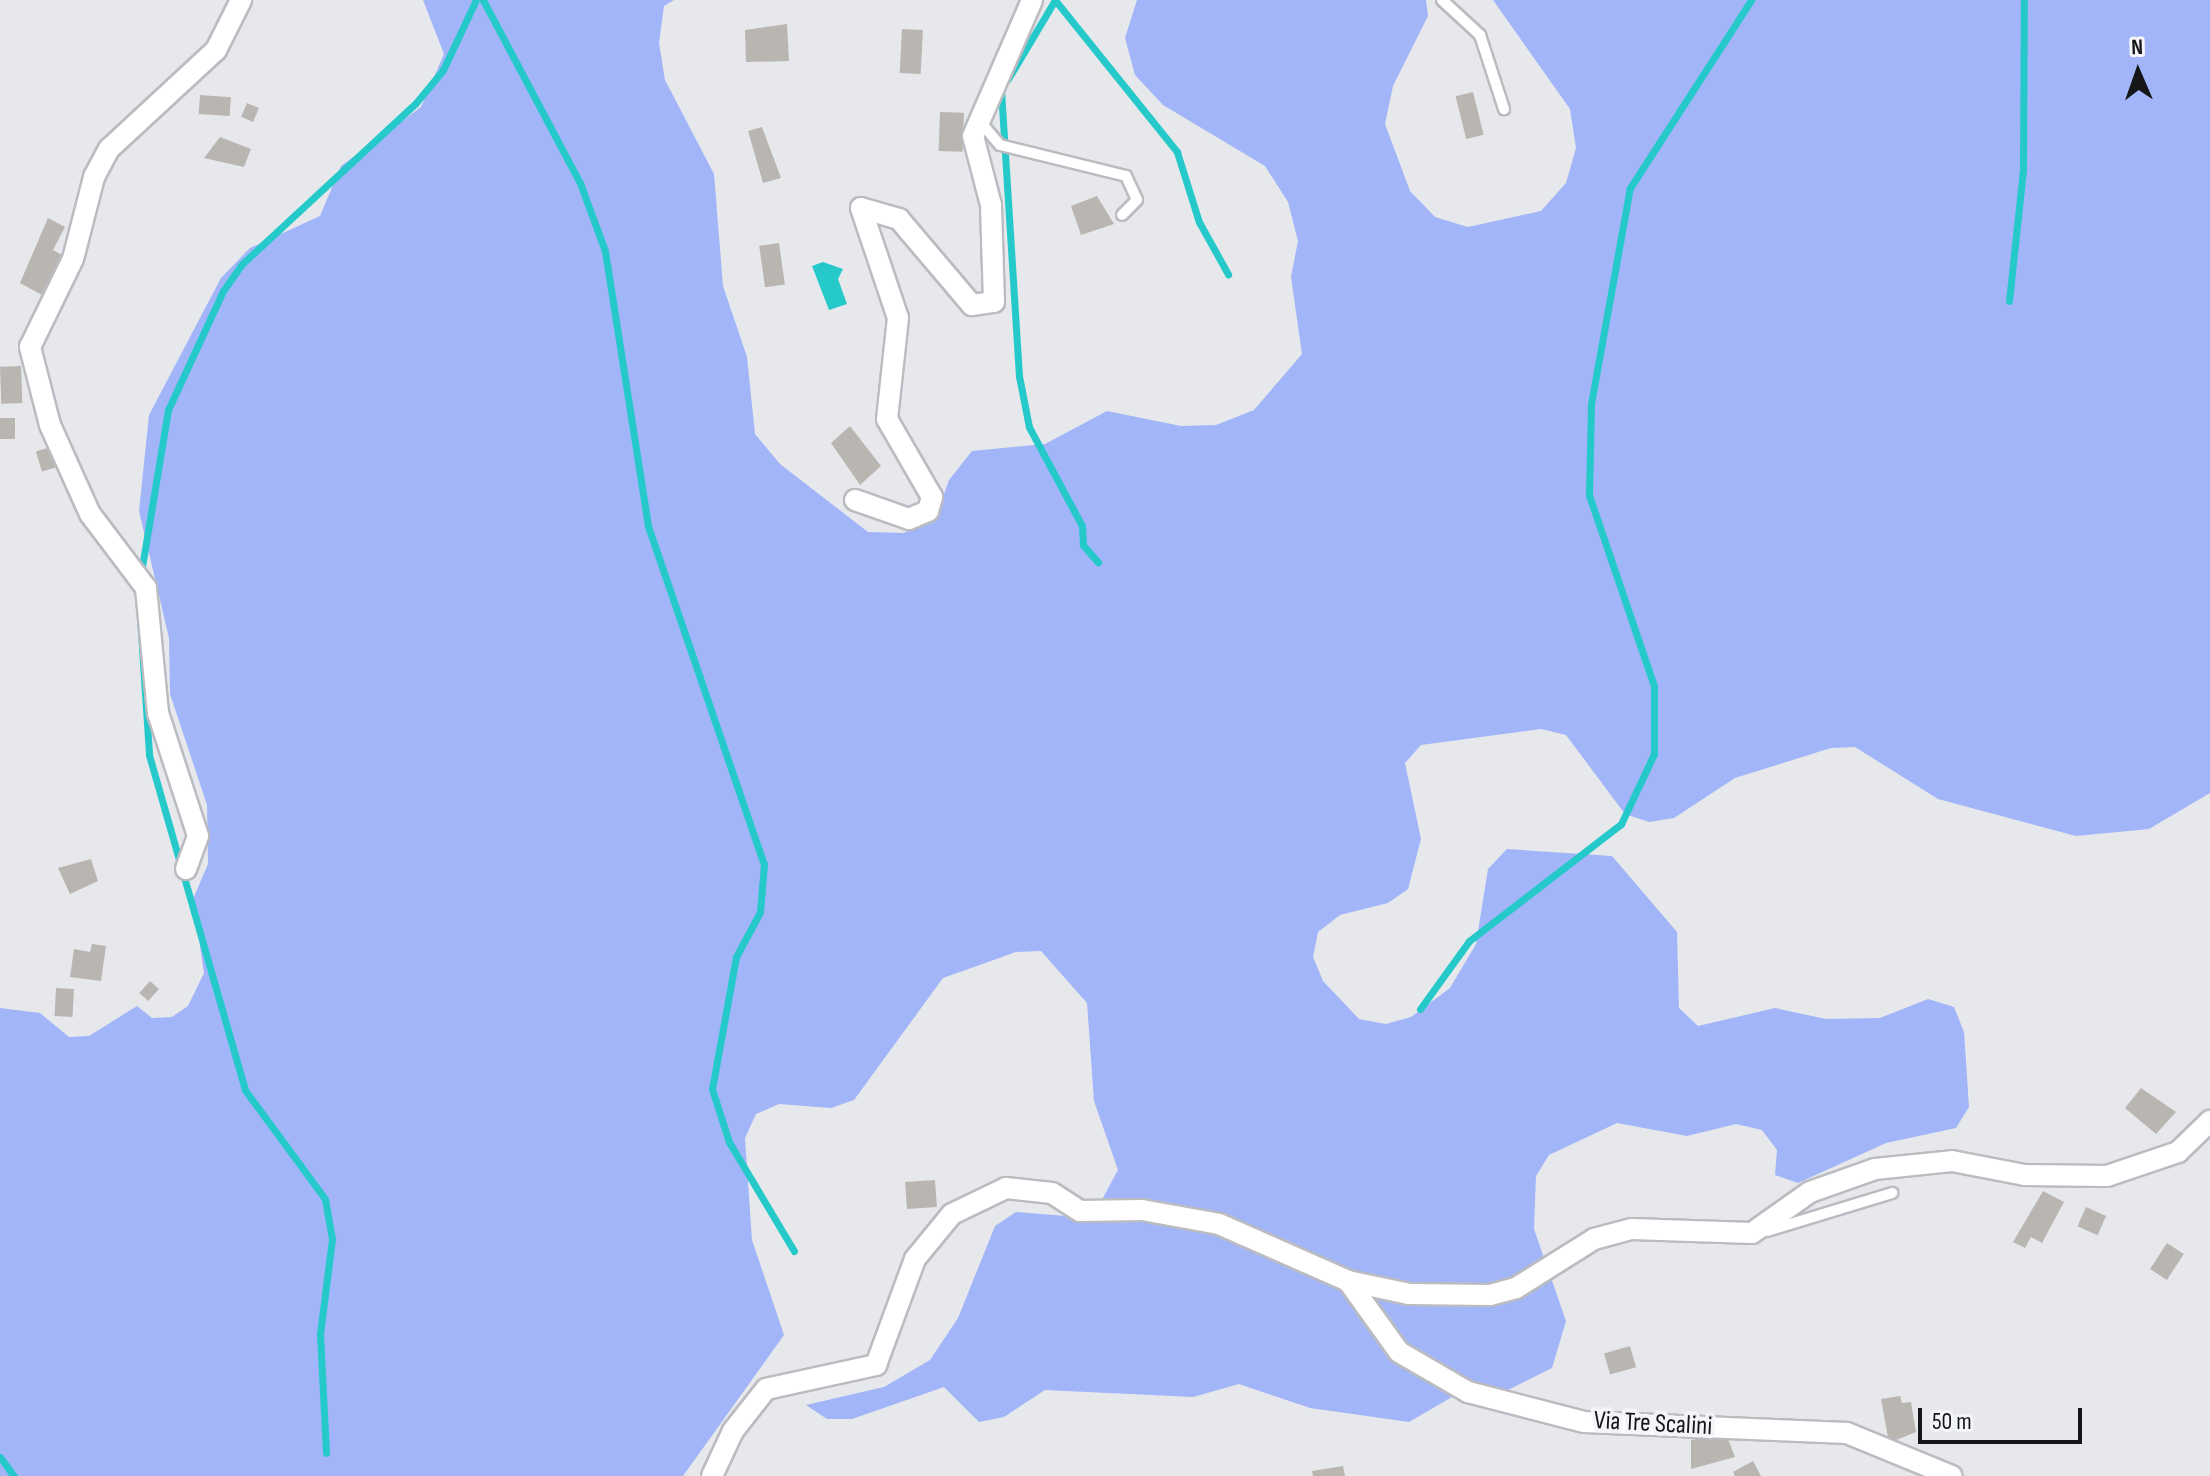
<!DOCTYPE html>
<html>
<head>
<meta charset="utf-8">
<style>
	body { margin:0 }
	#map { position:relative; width:2210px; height:1476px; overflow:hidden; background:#e6e8ec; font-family:"Sofia Sans Condensed",sans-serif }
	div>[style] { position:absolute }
	.forest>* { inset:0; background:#a1b5f8 }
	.water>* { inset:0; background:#25c9ca }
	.stream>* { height:7px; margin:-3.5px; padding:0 3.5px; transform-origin:3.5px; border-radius:3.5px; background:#25c9ca }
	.building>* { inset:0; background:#b9b6b2; transform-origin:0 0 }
	.roads { filter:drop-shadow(2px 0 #bbbcc1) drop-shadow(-2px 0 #bbbcc1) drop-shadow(0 2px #bbbcc1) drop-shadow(0 -2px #bbbcc1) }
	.service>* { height:10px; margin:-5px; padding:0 5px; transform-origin:5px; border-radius:5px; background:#fff }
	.minor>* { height:20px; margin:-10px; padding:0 10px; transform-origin:10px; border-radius:10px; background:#fff }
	span { translate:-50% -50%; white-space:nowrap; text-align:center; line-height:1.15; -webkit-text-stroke:8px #f3f5f9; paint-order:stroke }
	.street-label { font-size:26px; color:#151617 }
	.north { position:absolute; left:2098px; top:32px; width:80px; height:80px; -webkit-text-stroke:6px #f3f5f9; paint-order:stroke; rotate:358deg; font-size:22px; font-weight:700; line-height:32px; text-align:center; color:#151617 }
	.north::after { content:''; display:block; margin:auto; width:28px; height:36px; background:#151617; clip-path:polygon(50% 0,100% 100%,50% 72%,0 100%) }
	.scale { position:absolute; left:1918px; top:1408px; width:164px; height:36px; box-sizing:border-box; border:4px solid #151617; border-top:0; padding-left:10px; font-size:24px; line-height:28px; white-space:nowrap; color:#151617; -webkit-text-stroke:6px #f3f5f9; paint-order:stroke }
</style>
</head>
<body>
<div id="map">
	<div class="forest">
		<i style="clip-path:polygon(423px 0,674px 0,664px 6px,659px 43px,665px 80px,714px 174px,723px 286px,747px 357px,755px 434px,780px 464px,868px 532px,904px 533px,936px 516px,949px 480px,972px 451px,1045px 444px,1107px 411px,1181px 426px,1216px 425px,1254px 410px,1302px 354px,1291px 277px,1298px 241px,1288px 202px,1265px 166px,1163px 105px,1135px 75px,1125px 38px,1137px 0,1426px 0,1428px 16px,1393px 86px,1385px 124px,1410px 191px,1435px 217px,1468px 227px,1541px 211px,1566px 183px,1576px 148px,1570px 109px,1493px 0,2210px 0,2210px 793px,2149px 829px,2076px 836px,1938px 799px,1855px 747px,1831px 748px,1735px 778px,1674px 818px,1649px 822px,1625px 814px,1566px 735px,1541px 729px,1421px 745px,1405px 763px,1421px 839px,1408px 889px,1388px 903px,1340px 915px,1318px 932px,1313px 957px,1323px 981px,1359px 1019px,1386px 1024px,1411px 1017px,1450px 988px,1476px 944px,1488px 869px,1507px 849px,1612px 856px,1677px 932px,1679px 1008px,1698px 1026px,1775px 1008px,1826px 1019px,1880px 1018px,1928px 999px,1954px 1007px,1964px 1032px,1969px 1107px,1956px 1128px,1886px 1143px,1798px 1183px,1775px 1175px,1777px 1150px,1762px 1130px,1736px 1124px,1687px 1136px,1617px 1123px,1549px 1155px,1536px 1176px,1534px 1229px,1566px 1321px,1552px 1368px,1502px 1393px,1452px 1397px,1409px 1422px,1310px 1408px,1239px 1384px,1193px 1397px,1045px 1390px,1004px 1417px,979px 1422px,944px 1387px,852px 1419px,827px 1419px,806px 1405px,884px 1387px,930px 1360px,958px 1318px,995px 1226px,1016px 1212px,1092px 1218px,1118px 1170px,1094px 1101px,1087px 1003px,1041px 951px,1016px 952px,943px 978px,854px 1100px,831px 1108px,779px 1104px,756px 1114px,745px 1138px,752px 1240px,784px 1335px,683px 1476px,0 1476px,0 1008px,40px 1013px,69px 1037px,89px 1036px,137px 1006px,152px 1018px,172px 1017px,188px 1006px,204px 973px,193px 899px,208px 864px,207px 805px,170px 694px,169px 638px,139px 511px,149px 415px,221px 278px,250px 248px,320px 216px,341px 166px,421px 107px,444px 54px)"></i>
	</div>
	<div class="water">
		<i style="clip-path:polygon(823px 262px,843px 269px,838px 279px,847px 304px,829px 310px,812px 266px)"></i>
	</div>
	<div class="stream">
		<i style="left:483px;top:0;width:207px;rotate:62.1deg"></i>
		<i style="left:580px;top:183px;width:72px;rotate:69.8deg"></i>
		<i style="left:605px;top:251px;width:278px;rotate:81.1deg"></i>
		<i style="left:648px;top:526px;width:357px;rotate:71.1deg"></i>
		<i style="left:764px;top:864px;width:48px;rotate:94.8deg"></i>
		<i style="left:760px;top:912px;width:51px;rotate:118.1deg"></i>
		<i style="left:736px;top:957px;width:134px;rotate:100.3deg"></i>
		<i style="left:712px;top:1089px;width:56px;rotate:72.2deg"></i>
		<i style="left:729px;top:1142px;width:127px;rotate:59.2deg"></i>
		<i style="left:1055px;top:0;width:195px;rotate:51.2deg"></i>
		<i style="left:1177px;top:152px;width:73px;rotate:72.6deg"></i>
		<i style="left:1199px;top:222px;width:60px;rotate:60.9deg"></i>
		<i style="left:1008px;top:79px;width:92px;rotate:-59.3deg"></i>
		<i style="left:1001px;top:90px;width:287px;rotate:86.4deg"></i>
		<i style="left:1019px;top:376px;width:52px;rotate:78.9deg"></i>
		<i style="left:1029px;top:427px;width:112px;rotate:61.8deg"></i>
		<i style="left:1082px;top:526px;width:19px;rotate:87deg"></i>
		<i style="left:1083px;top:545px;width:23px;rotate:49deg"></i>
		<i style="left:2009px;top:301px;width:133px;rotate:-83.9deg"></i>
		<i style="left:2023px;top:169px;width:169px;rotate:-89.7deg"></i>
		<i style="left:141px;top:573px;width:165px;rotate:-80.6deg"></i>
		<i style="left:168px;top:410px;width:131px;rotate:-65.2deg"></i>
		<i style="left:223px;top:291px;width:33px;rotate:-55deg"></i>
		<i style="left:242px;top:264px;width:236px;rotate:-42.8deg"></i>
		<i style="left:415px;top:104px;width:44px;rotate:-50.5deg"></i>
		<i style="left:443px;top:70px;width:77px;rotate:-64.8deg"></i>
		<i style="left:140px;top:618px;width:137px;rotate:86.2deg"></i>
		<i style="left:149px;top:755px;width:348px;rotate:74deg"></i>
		<i style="left:245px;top:1090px;width:135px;rotate:53.7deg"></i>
		<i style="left:325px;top:1199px;width:41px;rotate:80.1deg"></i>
		<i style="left:332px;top:1239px;width:96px;rotate:97.2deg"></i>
		<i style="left:320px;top:1334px;width:119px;rotate:87.1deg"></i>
		<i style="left:1420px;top:1009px;width:84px;rotate:-54.2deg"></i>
		<i style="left:1469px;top:941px;width:192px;rotate:-37.6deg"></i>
		<i style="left:1621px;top:824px;width:77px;rotate:-64.8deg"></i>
		<i style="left:1654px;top:754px;width:68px;rotate:-90deg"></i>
		<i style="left:1654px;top:686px;width:202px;rotate:-108.8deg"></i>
		<i style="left:1589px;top:495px;width:91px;rotate:-88.7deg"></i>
		<i style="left:1591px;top:404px;width:219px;rotate:-79.8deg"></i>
		<i style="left:1630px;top:188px;width:224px;rotate:-57.2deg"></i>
		<i style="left:0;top:1457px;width:24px;rotate:54deg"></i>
	</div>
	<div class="building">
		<i style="clip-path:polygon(787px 24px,789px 61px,746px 62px,745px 30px)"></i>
		<i style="left:902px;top:29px;width:21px;height:44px;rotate:3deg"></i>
		<i style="left:1473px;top:92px;width:44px;height:18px;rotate:76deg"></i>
		<i style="left:200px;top:95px;width:31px;height:19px;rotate:4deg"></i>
		<i style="left:247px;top:103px;width:13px;height:15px;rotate:23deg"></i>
		<i style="left:940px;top:112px;width:24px;height:39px;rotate:2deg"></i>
		<i style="clip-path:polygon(762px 127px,781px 178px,763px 183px,748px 131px)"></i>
		<i style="clip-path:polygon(220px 137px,251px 149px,244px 167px,204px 158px)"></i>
		<i style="clip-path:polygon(1097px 196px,1114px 224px,1081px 235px,1071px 206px)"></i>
		<i style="clip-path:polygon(48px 218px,65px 227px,53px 250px,66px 257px,42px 295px,20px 283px)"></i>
		<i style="left:779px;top:243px;width:42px;height:20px;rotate:82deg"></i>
		<i style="left:21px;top:366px;width:37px;height:21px;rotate:88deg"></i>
		<i style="left:0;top:418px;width:15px;height:21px"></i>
		<i style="clip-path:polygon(850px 426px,881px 466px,860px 485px,831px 443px)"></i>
		<i style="left:54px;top:446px;width:21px;height:19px;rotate:73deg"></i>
		<i style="clip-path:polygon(91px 859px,98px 881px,70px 894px,58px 868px)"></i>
		<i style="clip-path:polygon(92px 944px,106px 946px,101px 981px,70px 977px,74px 949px,90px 952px)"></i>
		<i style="left:150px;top:981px;width:12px;height:16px;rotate:42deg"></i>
		<i style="left:56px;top:988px;width:18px;height:28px;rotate:3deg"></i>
		<i style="clip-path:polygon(2141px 1088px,2176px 1112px,2156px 1134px,2125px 1108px)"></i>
		<i style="left:935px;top:1180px;width:27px;height:30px;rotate:86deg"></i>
		<i style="clip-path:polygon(2043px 1191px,2064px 1202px,2042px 1243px,2031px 1237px,2025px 1248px,2013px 1242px)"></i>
		<i style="left:2086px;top:1207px;width:22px;height:21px;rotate:24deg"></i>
		<i style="left:2167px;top:1243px;width:20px;height:31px;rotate:33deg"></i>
		<i style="left:1630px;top:1346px;width:22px;height:27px;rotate:74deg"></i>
		<i style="clip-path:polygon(1900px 1396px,1902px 1403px,1911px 1402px,1916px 1432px,1889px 1443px,1881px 1399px)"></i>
		<i style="clip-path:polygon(1726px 1434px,1735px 1457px,1691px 1469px,1691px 1440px)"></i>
		<i style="clip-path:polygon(1753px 1461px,1761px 1476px,1735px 1476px,1733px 1472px)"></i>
		<i style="clip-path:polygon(1343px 1466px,1345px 1476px,1313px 1476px,1312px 1471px)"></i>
	</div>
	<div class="roads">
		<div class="service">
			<i style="left:1442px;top:0;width:52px;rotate:42.6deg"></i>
			<i style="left:1480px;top:35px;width:78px;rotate:72deg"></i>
			<i style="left:978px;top:119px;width:34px;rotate:50deg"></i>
			<i style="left:1000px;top:145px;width:130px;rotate:13.8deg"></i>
			<i style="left:1126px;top:176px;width:26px;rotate:65deg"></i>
			<i style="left:1137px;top:200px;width:21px;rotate:135deg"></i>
			<i style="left:1767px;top:1231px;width:131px;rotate:-16.9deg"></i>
		</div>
		<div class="minor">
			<i style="left:855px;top:500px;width:57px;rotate:19.4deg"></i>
			<i style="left:909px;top:519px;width:21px;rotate:-23deg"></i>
			<i style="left:928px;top:511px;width:15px;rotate:-74deg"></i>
			<i style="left:932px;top:497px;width:90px;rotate:-120deg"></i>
			<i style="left:887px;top:419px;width:102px;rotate:-83.8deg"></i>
			<i style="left:898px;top:318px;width:116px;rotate:-108.6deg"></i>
			<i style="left:861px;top:208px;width:40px;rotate:16deg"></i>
			<i style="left:899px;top:219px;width:113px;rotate:49.7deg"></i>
			<i style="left:972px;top:305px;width:22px;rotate:-8deg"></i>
			<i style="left:994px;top:302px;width:97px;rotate:-91.8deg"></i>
			<i style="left:991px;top:205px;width:71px;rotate:-104.6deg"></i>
			<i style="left:973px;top:136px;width:148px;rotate:-66.5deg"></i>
			<i style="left:186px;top:869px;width:35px;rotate:-70deg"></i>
			<i style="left:198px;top:836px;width:129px;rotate:-108deg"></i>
			<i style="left:158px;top:713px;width:126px;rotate:-95.5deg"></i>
			<i style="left:146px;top:588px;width:93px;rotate:-127.1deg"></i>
			<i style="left:90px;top:514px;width:98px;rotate:-114.2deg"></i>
			<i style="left:50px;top:425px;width:81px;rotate:-104.4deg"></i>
			<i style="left:30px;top:347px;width:98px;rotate:-64deg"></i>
			<i style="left:73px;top:259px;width:85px;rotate:-75.6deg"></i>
			<i style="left:94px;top:177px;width:32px;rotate:-62deg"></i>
			<i style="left:109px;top:149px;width:146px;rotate:-42.8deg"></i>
			<i style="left:216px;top:50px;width:56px;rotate:-63.4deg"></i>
			<i style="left:1348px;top:1281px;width:87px;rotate:54.3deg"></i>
			<i style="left:1399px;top:1352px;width:80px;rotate:30.1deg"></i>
			<i style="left:1468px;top:1392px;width:120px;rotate:14.5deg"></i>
			<i style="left:1584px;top:1422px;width:263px;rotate:2.4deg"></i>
			<i style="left:1847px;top:1433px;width:113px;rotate:22.3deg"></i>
			<i style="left:712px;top:1476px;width:50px;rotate:-65deg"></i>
			<i style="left:733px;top:1431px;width:53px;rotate:-51.8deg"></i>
			<i style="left:766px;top:1389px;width:113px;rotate:-12.3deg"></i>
			<i style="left:876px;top:1365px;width:113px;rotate:-69.8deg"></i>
			<i style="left:915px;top:1259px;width:58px;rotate:-50.6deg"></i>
			<i style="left:952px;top:1214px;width:60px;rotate:-25.7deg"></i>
			<i style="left:1006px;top:1188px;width:46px;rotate:6.2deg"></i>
			<i style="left:1052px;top:1193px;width:33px;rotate:33deg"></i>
			<i style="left:1080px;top:1211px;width:62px;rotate:-0.9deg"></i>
			<i style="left:1142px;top:1210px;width:78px;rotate:10.3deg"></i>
			<i style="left:1219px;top:1224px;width:141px;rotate:23.8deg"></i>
			<i style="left:1348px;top:1281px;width:62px;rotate:12deg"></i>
			<i style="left:1409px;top:1294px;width:81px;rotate:0.7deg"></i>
			<i style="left:1490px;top:1295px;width:27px;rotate:-15deg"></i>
			<i style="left:1516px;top:1288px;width:92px;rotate:-32.1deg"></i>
			<i style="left:1594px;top:1239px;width:39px;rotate:-15deg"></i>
			<i style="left:1632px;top:1229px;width:120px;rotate:1.9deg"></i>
			<i style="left:1752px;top:1233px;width:71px;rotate:-35.3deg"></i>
			<i style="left:1810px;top:1192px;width:69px;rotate:-19.5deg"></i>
			<i style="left:1875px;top:1169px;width:77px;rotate:-5.9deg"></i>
			<i style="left:1952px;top:1161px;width:74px;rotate:10.9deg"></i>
			<i style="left:2025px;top:1175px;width:82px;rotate:0.7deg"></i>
			<i style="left:2107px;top:1176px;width:75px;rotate:-18.7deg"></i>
			<i style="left:2178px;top:1152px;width:45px;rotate:-44.1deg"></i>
		</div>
	</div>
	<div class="street-label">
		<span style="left:1653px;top:1424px;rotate:3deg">Via Tre Scalini</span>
	</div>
	<div class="north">N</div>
	<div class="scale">50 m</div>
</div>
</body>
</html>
